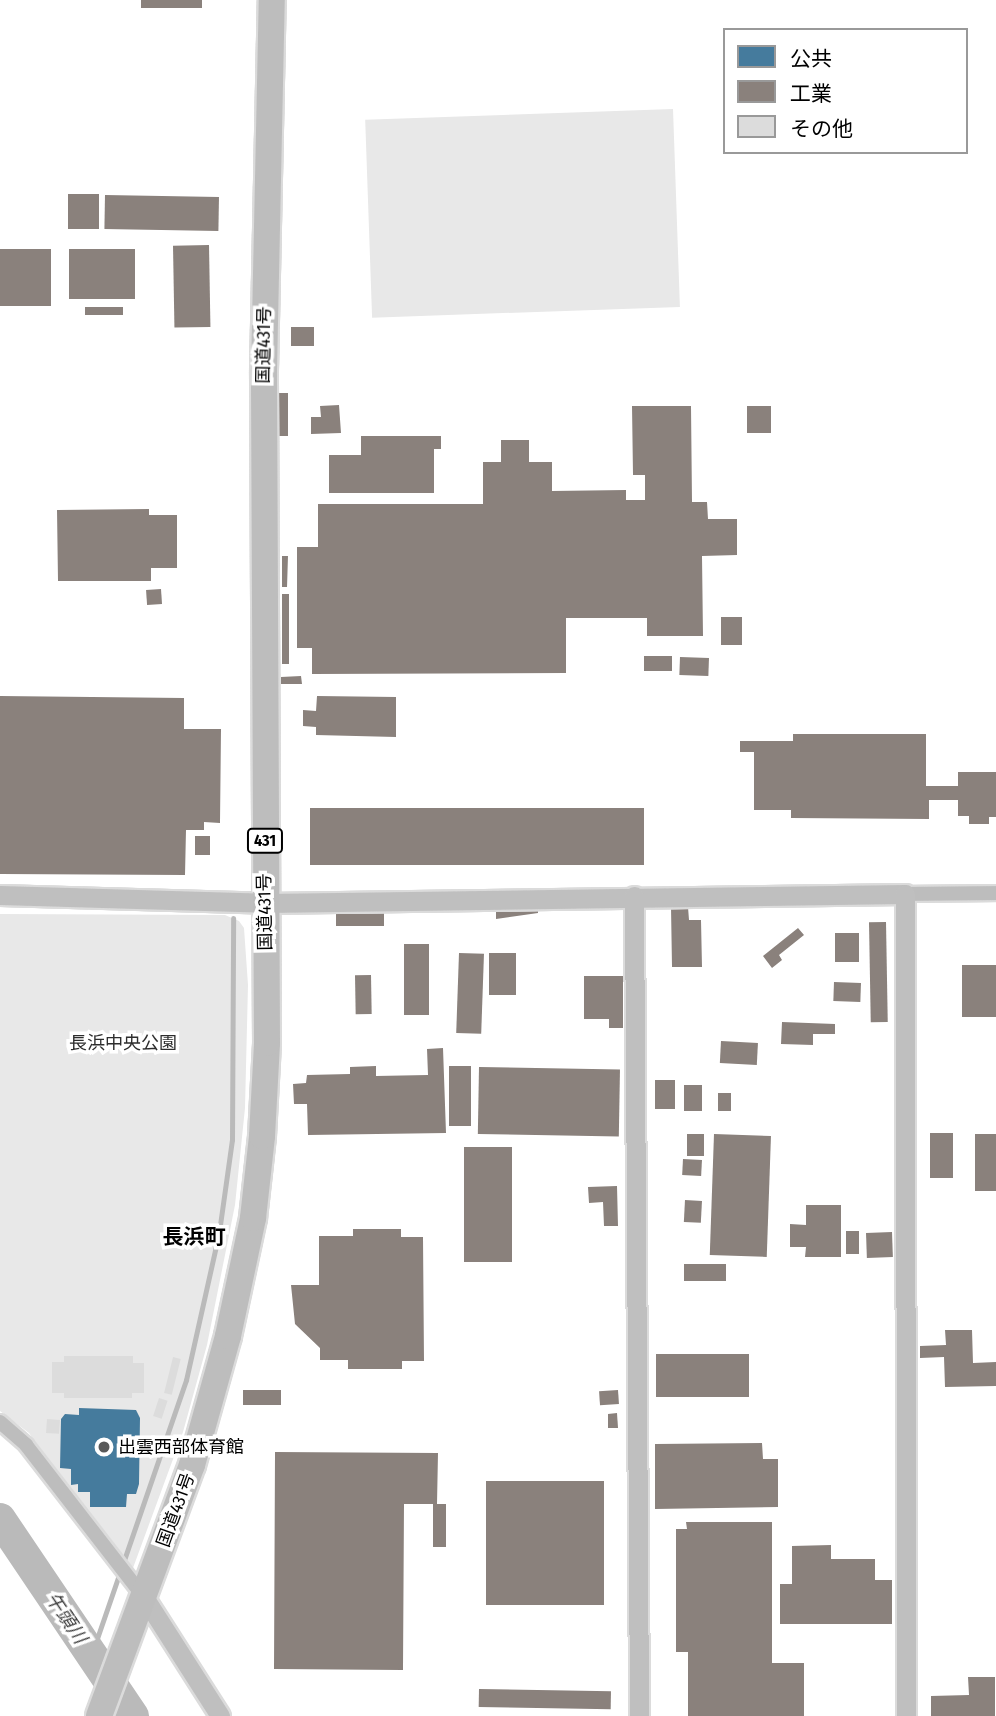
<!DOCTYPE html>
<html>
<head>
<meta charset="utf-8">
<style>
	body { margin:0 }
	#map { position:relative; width:996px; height:1716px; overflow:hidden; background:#fff; font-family:"Fira Sans Condensed","Noto Sans JP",sans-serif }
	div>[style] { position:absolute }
	.green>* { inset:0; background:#e8e8e8; transform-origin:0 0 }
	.public>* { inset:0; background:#457b9d }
	.industry>* { inset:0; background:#8a817c; transform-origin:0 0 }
	.stream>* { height:5px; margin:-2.5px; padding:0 2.5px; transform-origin:2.5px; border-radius:2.5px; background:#bababa }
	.river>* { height:32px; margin:-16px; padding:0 16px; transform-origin:16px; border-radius:16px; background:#bababa }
	.building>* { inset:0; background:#dcdcdc; transform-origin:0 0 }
	.roads { filter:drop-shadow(2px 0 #dbdbdb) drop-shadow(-2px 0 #dbdbdb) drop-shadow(0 2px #dbdbdb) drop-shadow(0 -2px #dbdbdb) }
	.street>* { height:14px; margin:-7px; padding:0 7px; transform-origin:7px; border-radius:7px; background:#bdbdbd }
	.secondary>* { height:19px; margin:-9.5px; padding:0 9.5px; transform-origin:9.5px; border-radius:9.5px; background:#bfbfbf }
	.highway>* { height:26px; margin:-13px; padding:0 13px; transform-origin:13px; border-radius:13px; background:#bdbdbd }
	.dots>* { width:19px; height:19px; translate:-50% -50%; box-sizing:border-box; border:4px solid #fff; border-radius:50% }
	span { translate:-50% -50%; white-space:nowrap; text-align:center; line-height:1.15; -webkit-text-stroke:7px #fff; paint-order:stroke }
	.shield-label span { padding:2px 5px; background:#fff; border:2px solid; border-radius:5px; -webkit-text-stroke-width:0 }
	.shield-label { font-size:16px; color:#000; font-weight:700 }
	.street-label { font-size:18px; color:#000 }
	.park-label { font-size:18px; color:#2d2d2d }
	.poi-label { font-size:18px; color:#000 }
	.left { translate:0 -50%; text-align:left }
	.water-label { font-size:19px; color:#3e3e3e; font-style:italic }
	.quarter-label { font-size:21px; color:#000; font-weight:700 }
	.legend { position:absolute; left:723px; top:28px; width:245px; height:126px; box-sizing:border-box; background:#fff; border:2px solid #999; margin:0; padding:9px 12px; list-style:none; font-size:21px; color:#000 }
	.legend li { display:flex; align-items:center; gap:14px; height:35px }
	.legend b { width:35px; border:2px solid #999 }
</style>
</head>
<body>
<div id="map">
	<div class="green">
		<i style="left:673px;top:109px;width:198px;height:308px;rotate:88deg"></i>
		<i style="clip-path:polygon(0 914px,225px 915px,239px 921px,244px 928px,248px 985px,245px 1108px,235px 1205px,207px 1345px,183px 1432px,133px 1568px,128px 1570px,29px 1433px,0 1411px)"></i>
	</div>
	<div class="public">
		<i style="clip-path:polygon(79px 1408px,136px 1410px,140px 1418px,139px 1484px,136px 1494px,127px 1494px,126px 1507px,90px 1507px,90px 1492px,78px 1492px,78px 1484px,71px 1485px,71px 1469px,60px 1468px,61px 1419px,65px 1414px,79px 1415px)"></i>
	</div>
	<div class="industry">
		<i style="left:141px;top:0;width:61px;height:8px"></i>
		<i style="left:68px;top:194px;width:31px;height:35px"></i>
		<i style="left:105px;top:195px;width:114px;height:34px;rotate:1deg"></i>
		<i style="left:209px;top:245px;width:82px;height:36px;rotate:89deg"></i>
		<i style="left:0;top:249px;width:51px;height:57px"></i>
		<i style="left:69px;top:249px;width:66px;height:50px"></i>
		<i style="left:123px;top:307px;width:8px;height:38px;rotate:90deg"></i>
		<i style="left:291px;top:327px;width:23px;height:19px"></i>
		<i style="left:277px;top:393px;width:11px;height:43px"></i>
		<i style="clip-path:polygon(339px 405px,341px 433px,311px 434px,311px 417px,321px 417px,320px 406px)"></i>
		<i style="clip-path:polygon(632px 406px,691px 406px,692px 502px,707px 502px,708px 519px,737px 519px,737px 555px,702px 556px,703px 636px,647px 636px,647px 618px,566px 618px,566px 673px,312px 674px,312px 648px,297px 648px,297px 547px,318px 547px,318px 504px,483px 504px,483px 462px,501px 462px,501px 440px,529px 440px,529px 462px,552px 462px,552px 491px,626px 490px,626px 500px,645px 500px,645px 475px,633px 475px)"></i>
		<i style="left:747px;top:406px;width:24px;height:27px"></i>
		<i style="clip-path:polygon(361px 436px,441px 436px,441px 449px,434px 449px,434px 493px,329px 493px,329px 455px,361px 455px)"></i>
		<i style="clip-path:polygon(149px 509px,149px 515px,177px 515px,177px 568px,151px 568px,151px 581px,58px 581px,57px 510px)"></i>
		<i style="clip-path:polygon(282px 556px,288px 556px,287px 587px,282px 587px)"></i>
		<i style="left:161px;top:589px;width:15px;height:15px;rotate:86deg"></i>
		<i style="left:282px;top:594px;width:7px;height:70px"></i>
		<i style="left:721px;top:617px;width:21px;height:28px"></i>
		<i style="left:644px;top:656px;width:28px;height:15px"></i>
		<i style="left:680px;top:657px;width:29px;height:18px;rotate:2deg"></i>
		<i style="clip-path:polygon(301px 676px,302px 684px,281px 684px,281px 677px)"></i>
		<i style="clip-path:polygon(0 696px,184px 698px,184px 729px,221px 729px,220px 823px,204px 822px,204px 830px,186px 830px,185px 875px,0 874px)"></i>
		<i style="clip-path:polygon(317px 696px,396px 697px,396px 737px,316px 735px,316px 727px,303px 726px,303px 710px,316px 711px)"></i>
		<i style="clip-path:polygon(793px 734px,926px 734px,926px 786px,958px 786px,958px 772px,996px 772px,996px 817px,989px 817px,989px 824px,969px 824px,969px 816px,958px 816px,958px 800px,929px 800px,929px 819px,791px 818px,791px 810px,754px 810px,754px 752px,740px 752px,740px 741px,793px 741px)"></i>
		<i style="left:310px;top:808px;width:334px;height:57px"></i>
		<i style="left:195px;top:836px;width:15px;height:19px"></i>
		<i style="clip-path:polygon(496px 907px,538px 908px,538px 913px,496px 919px)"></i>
		<i style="clip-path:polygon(671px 907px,688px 907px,689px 920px,701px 920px,702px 967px,672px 967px)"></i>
		<i style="left:336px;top:910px;width:48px;height:16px"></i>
		<i style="left:886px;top:922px;width:100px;height:17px;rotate:89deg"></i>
		<i style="clip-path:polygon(798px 928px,804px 935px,779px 955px,782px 960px,772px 968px,763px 956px)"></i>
		<i style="left:835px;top:933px;width:24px;height:29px"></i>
		<i style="left:404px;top:944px;width:25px;height:71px"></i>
		<i style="left:459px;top:953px;width:25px;height:80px;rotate:2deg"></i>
		<i style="left:489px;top:953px;width:27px;height:42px"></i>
		<i style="left:962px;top:965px;width:34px;height:52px"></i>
		<i style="left:371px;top:975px;width:39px;height:16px;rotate:89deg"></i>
		<i style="clip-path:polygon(584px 976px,623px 976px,623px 1028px,609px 1028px,609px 1019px,584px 1019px)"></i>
		<i style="left:834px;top:982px;width:27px;height:19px;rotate:2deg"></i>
		<i style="clip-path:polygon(782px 1022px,835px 1024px,835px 1034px,813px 1034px,813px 1045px,781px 1044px)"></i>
		<i style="left:721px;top:1041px;width:37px;height:22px;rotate:3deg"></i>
		<i style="clip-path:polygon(443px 1048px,446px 1133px,308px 1135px,307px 1104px,294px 1104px,293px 1084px,306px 1083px,307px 1075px,350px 1074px,350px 1067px,376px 1066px,376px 1076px,428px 1075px,427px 1049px)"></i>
		<i style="left:449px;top:1066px;width:22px;height:60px"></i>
		<i style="left:479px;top:1067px;width:141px;height:67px;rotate:1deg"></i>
		<i style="left:655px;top:1080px;width:20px;height:29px"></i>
		<i style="left:684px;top:1085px;width:18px;height:26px"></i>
		<i style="left:731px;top:1093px;width:18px;height:13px;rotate:90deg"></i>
		<i style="left:930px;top:1133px;width:23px;height:45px"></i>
		<i style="left:687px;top:1134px;width:17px;height:22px"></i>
		<i style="left:714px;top:1134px;width:57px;height:121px;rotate:2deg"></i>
		<i style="left:975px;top:1134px;width:21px;height:57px"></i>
		<i style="left:464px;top:1147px;width:48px;height:115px"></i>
		<i style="left:683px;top:1159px;width:19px;height:16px;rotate:3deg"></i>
		<i style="clip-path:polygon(617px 1186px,618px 1226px,604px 1226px,603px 1202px,589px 1203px,588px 1187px)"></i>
		<i style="left:685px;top:1200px;width:17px;height:22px;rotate:3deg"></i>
		<i style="clip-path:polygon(806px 1205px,841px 1205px,841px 1257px,805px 1257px,806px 1247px,790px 1247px,790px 1224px,806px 1225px)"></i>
		<i style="clip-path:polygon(353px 1229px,401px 1229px,401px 1237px,423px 1237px,424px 1361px,402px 1361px,402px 1369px,348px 1369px,348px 1360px,320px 1360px,320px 1348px,295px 1324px,291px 1285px,319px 1285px,319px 1236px,353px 1236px)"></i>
		<i style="left:846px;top:1231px;width:13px;height:23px"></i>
		<i style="left:892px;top:1232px;width:25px;height:26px;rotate:88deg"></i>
		<i style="left:684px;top:1264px;width:42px;height:17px"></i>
		<i style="clip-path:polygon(945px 1330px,972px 1330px,973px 1363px,996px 1362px,996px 1386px,945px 1387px,944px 1357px,920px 1358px,920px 1346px,946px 1345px)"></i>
		<i style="left:656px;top:1354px;width:93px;height:43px"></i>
		<i style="left:243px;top:1390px;width:38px;height:15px"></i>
		<i style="left:618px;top:1390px;width:14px;height:19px;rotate:86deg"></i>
		<i style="clip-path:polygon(617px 1413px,618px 1428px,608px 1428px,608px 1414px)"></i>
		<i style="clip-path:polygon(762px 1443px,763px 1459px,778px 1459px,778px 1507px,655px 1509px,655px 1444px)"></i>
		<i style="clip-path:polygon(275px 1452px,438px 1453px,437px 1504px,446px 1504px,446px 1547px,433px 1547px,433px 1504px,404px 1504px,403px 1670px,274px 1669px)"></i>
		<i style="left:486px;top:1481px;width:118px;height:124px"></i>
		<i style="clip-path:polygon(686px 1522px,772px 1522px,772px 1663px,804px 1663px,804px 1716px,688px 1716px,688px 1652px,676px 1652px,676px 1529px,687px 1529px)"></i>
		<i style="clip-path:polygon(831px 1545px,831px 1559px,875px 1559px,875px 1580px,892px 1580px,892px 1624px,780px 1624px,780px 1584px,792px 1584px,792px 1546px)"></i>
		<i style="clip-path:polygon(968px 1677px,995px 1677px,995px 1716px,931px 1716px,931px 1696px,969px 1695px)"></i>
		<i style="left:479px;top:1689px;width:132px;height:18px;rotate:1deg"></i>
	</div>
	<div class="stream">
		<i style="left:92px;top:1653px;width:289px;rotate:-71deg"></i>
		<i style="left:186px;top:1380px;width:152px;rotate:-77.4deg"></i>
		<i style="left:219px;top:1232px;width:93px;rotate:-82deg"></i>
		<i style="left:232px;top:1140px;width:222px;rotate:-89.7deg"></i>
	</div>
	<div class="river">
		<i style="left:0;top:1519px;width:238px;rotate:56deg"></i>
	</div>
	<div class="building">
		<i style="clip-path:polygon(64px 1356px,133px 1356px,133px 1363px,144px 1363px,144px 1393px,132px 1393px,132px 1398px,64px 1398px,64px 1393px,52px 1393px,52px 1362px,64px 1362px)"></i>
		<i style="left:173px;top:1357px;width:8px;height:37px;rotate:14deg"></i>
		<i style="left:159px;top:1398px;width:9px;height:19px;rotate:18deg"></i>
		<i style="left:47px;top:1419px;width:13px;height:14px;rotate:4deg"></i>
	</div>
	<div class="roads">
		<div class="street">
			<i style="left:905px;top:894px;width:91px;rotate:-0.6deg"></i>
			<i style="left:0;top:1422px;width:35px;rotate:41deg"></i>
			<i style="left:26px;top:1445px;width:192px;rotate:52.2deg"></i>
		</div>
		<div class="secondary">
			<i style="left:0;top:895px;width:265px;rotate:1.7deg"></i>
			<i style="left:265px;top:903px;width:640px;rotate:-0.81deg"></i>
			<i style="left:905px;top:894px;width:822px;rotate:89.93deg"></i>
			<i style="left:634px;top:896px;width:820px;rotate:89.65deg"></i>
			<i style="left:144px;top:1597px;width:141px;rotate:57.4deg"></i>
		</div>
		<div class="highway">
			<i style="left:99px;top:1716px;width:268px;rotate:-69.7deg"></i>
			<i style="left:192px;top:1465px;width:134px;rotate:-74.4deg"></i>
			<i style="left:228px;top:1336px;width:121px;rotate:-78deg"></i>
			<i style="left:253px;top:1218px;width:82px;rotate:-83.7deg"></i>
			<i style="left:262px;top:1136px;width:93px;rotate:-86.9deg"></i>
			<i style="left:267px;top:1043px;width:673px;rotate:-90.26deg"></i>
			<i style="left:264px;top:370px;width:370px;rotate:-88.8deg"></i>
		</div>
	</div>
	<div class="dots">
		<i style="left:104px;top:1447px;background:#595959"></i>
	</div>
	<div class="shield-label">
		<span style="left:265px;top:841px">431</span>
	</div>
	<div class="street-label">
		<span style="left:264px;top:345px;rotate:-89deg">国道431号</span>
		<span style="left:265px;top:912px;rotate:-91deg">国道431号</span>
		<span style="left:176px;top:1510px;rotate:-70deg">国道431号</span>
	</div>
	<div class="park-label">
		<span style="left:123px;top:1043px">長浜中央公園</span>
	</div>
	<div class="poi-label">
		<span class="left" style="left:118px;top:1447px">出雲西部体育館</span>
	</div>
	<div class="water-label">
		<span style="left:66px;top:1618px;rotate:56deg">午頭川</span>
	</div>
	<div class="quarter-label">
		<span style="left:194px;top:1237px">長浜町</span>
	</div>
	<ul class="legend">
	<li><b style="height:19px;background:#457b9d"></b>公共</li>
	<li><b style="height:19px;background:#8a817c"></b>工業</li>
	<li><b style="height:19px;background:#dcdcdc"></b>その他</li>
	</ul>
</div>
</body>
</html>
